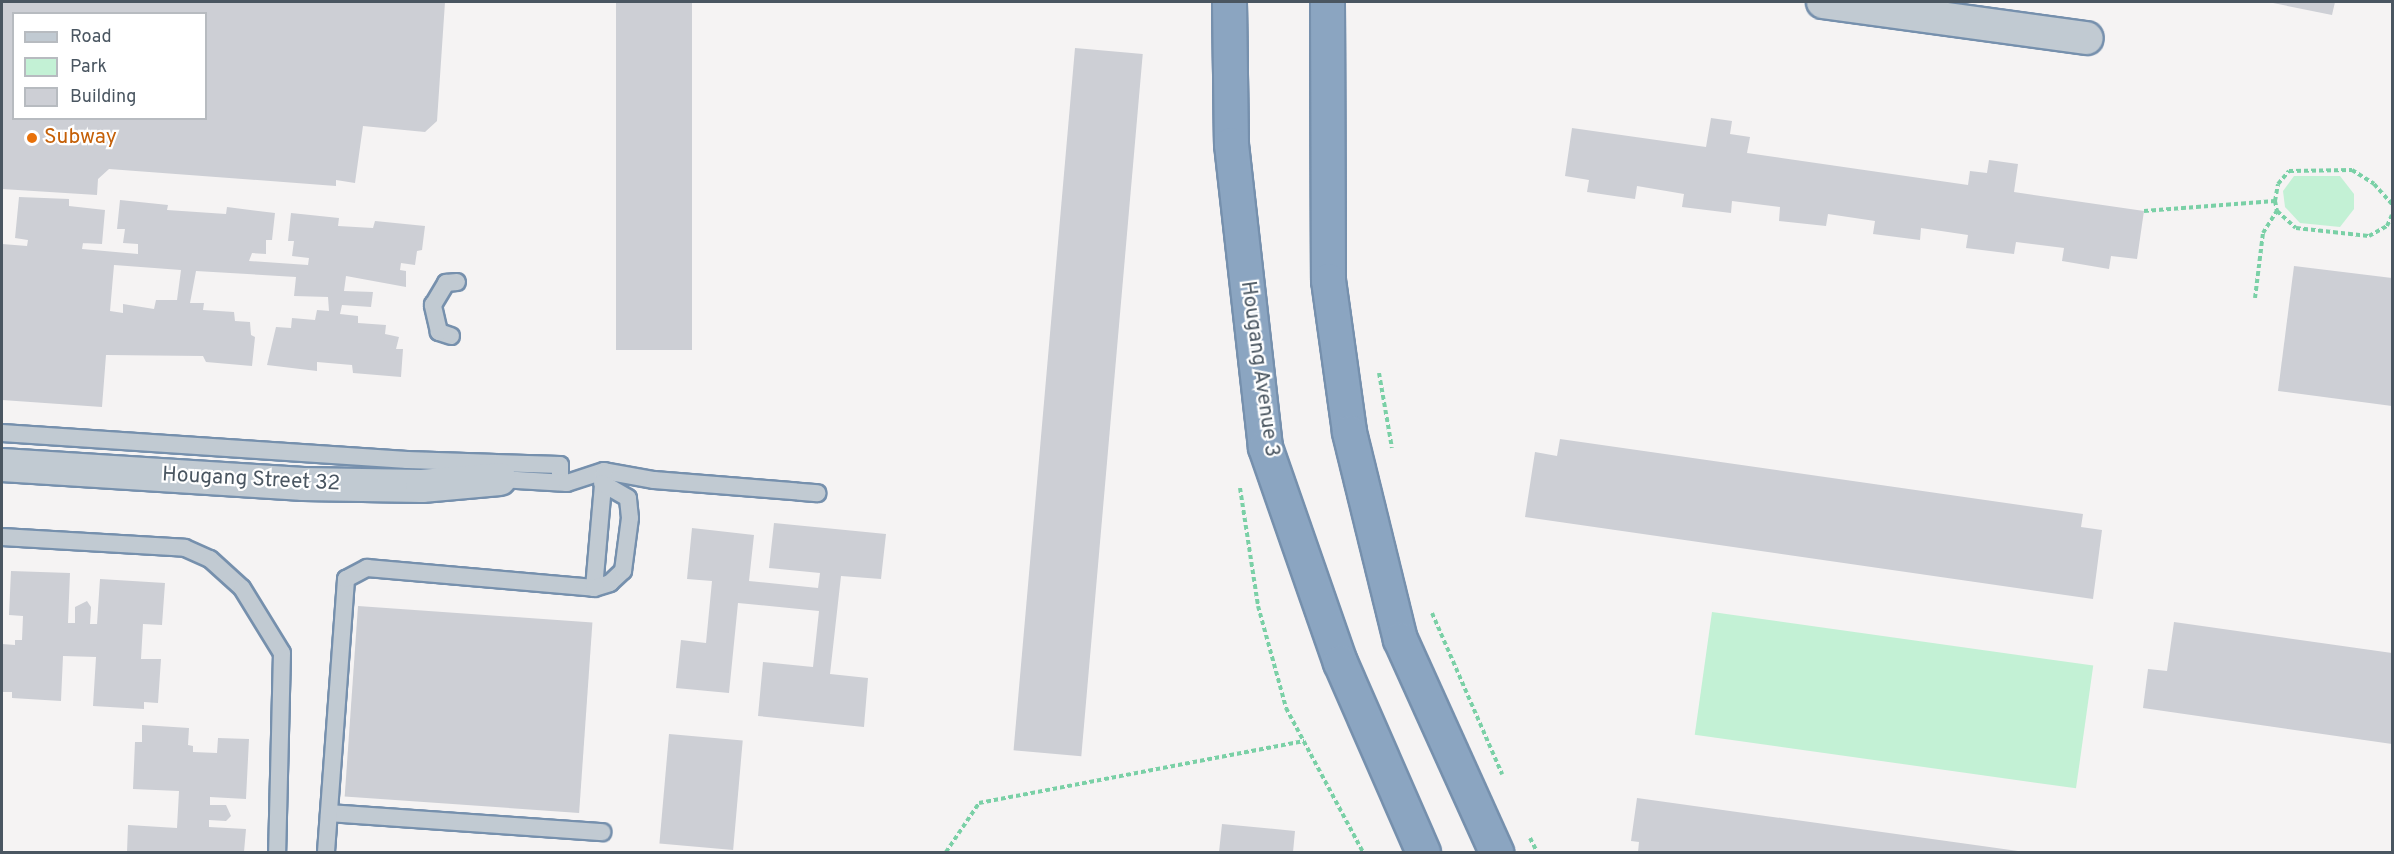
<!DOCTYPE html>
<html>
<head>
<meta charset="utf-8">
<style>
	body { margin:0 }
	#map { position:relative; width:2394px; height:854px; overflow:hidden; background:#f5f3f3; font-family:Overpass,sans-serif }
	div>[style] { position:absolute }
	.green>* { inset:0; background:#c3f1d5; transform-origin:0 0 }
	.building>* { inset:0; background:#cdcfd5; transform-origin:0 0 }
	.path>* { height:4px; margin-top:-2px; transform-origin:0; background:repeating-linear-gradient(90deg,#7ad0a6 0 4.5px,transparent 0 7.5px) }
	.roads { filter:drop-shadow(2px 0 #7690ad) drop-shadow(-2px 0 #7690ad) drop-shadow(0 2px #7690ad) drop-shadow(0 -2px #7690ad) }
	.lane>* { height:16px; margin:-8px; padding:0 8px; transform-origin:8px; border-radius:8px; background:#c1cad2 }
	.street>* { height:32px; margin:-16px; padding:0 16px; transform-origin:16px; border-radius:16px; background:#c1cad2 }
	.highway>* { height:33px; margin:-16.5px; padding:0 16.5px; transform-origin:16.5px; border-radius:16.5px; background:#8ba5c1 }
	.dots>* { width:16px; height:16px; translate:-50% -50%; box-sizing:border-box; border:3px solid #fff; border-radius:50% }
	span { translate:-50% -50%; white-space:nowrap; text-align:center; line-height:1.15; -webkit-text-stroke:4.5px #fff; paint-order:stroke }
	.food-label { font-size:21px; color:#c56008 }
	.left { translate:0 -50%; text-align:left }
	.street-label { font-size:21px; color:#4a5661 }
	.frame { position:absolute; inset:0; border:3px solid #4a5661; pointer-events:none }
	.legend { position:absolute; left:12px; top:12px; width:195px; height:108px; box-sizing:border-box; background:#fff; border:2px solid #b7bbc0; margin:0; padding:8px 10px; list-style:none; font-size:18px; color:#4a5661 }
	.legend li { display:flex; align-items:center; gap:12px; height:30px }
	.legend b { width:30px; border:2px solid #b7bbc0 }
</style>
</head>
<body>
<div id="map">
	<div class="green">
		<i style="clip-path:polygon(2294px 176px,2340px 176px,2354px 194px,2354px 209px,2340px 227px,2300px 223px,2285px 207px,2283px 191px)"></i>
		<i style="left:1712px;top:612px;width:385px;height:124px;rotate:8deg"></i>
	</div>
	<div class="building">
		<i style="clip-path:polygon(evenodd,2px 2px,445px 2px,437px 121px,425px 132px,363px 126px,355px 183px,336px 180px,336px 186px,109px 169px,98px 179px,97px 195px,2px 189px,2px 2px,14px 14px,206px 14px,206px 118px,14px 118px,14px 14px)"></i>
		<i style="left:616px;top:2px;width:76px;height:348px"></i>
		<i style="clip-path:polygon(2268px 2px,2335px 2px,2332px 15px)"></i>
		<i style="left:1075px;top:48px;width:68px;height:705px;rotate:5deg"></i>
		<i style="clip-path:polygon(1711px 118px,1732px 121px,1730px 134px,1750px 137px,1747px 153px,1968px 185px,1970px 171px,1987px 173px,1989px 160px,2018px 164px,2014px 192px,2144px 211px,2137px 259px,2111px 256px,2109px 269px,2062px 261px,2064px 248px,2016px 242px,2014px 254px,1966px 248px,1968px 235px,1921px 228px,1920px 240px,1873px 234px,1875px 221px,1828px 214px,1826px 226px,1779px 221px,1780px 207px,1732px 201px,1731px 213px,1682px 207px,1684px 194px,1637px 186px,1635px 199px,1587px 192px,1589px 180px,1565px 176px,1572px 128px,1706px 147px)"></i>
		<i style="clip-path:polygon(evenodd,19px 197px,69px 199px,69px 206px,105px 210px,102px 244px,83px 243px,82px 249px,138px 254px,138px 244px,123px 243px,125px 229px,117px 229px,120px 200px,168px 205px,167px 210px,226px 214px,227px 207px,275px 213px,272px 240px,266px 240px,266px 254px,252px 253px,249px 261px,308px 265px,309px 258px,292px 256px,294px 241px,288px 241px,291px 213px,339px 218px,338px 226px,373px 228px,375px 221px,425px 226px,422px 250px,417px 251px,415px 265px,401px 263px,400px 270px,406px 271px,406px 287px,346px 276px,344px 291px,373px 292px,371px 307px,342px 305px,340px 314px,358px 316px,358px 323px,386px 325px,385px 334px,399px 337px,396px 349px,403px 349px,401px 377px,353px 373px,352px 365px,317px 362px,317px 371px,267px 365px,276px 327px,291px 328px,292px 318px,315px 320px,317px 310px,329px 311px,328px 297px,294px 296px,296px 277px,196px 271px,190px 303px,204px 303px,203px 310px,234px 312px,235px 321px,250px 322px,251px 335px,255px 337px,252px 366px,206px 362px,203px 356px,106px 355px,102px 407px,2px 400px,2px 244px,27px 246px,28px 240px,15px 238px,19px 197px,114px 265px,181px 270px,177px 300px,156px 300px,154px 309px,123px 304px,123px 313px,110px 311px,114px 265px)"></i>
		<i style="clip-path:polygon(2294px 266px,2392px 278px,2392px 406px,2278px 391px)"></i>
		<i style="clip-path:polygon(1560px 439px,2083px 514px,2081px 527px,2102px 530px,2093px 599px,1525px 517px,1535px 452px,1557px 456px)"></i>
		<i style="clip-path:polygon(774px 523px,886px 534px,881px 579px,841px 576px,830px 674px,868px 678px,864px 727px,758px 716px,763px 662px,813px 667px,819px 611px,738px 603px,729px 693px,676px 688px,681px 640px,706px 643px,712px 581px,687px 579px,692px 528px,754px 535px,749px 581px,818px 588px,820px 573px,769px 568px)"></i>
		<i style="clip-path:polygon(11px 571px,70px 573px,68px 623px,75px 623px,75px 607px,87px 601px,91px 607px,90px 624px,97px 624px,100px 579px,165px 583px,162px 625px,143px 624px,141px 659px,161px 659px,158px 703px,144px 702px,144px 709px,93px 706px,96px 657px,63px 656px,61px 701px,12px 698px,12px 692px,2px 692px,2px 644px,15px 645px,15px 640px,22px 640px,23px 616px,9px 615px)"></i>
		<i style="left:358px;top:606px;width:235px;height:191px;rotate:4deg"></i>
		<i style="clip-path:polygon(2174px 622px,2392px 653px,2392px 744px,2143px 708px,2148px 669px,2167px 671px)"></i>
		<i style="clip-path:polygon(142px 725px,189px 728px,188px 745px,193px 746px,193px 752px,217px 753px,218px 738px,249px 739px,246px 799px,210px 797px,210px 805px,226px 805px,231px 816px,226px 821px,209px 820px,209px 827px,246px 829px,244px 852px,127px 852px,128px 825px,177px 828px,179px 791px,133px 789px,135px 742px,142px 742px)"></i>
		<i style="left:669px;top:734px;width:74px;height:110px;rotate:5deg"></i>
		<i style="clip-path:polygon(1637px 798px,2018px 851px,2018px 852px,1638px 852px,1639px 842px,1631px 841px)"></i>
		<i style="clip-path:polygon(1222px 824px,1295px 831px,1293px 852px,1219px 852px)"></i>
	</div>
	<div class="path">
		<i style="left:2275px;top:201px;width:17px;rotate:-80deg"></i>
		<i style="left:2278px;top:184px;width:17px;rotate:-50deg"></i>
		<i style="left:2289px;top:171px;width:63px;rotate:-0.9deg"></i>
		<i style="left:2352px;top:170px;width:26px;rotate:32deg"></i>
		<i style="left:2374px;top:184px;width:27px;rotate:48deg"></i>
		<i style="left:2144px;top:211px;width:131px;rotate:-4.4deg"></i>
		<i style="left:2275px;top:201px;width:10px;rotate:79deg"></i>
		<i style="left:2277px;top:211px;width:25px;rotate:42deg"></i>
		<i style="left:2296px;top:228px;width:73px;rotate:6.3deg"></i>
		<i style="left:2369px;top:236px;width:21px;rotate:-29deg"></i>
		<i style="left:2387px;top:226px;width:12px;rotate:-66deg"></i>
		<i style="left:2255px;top:298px;width:65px;rotate:-83deg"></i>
		<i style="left:2263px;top:233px;width:26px;rotate:-58deg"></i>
		<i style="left:1379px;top:373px;width:76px;rotate:80.2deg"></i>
		<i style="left:1240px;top:488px;width:119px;rotate:81.3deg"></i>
		<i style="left:1258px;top:606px;width:106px;rotate:74.6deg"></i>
		<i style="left:1286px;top:708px;width:163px;rotate:61.9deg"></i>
		<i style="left:1432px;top:613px;width:176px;rotate:66.5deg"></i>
		<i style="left:1530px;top:838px;width:16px;rotate:63deg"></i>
		<i style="left:946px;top:852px;width:59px;rotate:-56deg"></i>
		<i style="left:979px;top:803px;width:331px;rotate:-10.8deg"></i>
	</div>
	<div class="roads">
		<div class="lane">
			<i style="left:451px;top:336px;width:13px;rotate:-162deg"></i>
			<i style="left:439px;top:332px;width:28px;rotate:-103deg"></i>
			<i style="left:433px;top:305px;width:26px;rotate:-59deg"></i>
			<i style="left:446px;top:283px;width:11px;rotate:-5deg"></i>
			<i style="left:2px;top:433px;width:406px;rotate:3.8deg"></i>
			<i style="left:407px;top:460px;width:153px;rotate:1.9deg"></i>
			<i style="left:560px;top:465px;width:17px;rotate:90deg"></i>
			<i style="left:500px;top:479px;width:67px;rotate:3.4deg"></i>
			<i style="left:567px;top:483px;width:39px;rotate:-18deg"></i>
			<i style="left:604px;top:471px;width:51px;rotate:10.2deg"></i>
			<i style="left:654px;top:480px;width:164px;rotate:4.6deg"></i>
			<i style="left:2px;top:537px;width:183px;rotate:3.4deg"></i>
			<i style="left:185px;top:548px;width:27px;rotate:24deg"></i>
			<i style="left:210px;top:559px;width:43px;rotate:42.2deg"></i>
			<i style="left:242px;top:588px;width:76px;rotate:58.4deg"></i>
			<i style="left:282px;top:653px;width:199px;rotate:91.4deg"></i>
			<i style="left:594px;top:588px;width:115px;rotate:-85deg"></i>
			<i style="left:329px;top:813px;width:274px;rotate:4deg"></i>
			<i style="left:326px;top:852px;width:274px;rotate:-85.8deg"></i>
			<i style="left:346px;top:579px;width:24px;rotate:-28deg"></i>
			<i style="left:367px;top:568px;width:228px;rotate:5deg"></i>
			<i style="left:594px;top:588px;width:17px;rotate:-17deg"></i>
			<i style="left:610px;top:583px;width:18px;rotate:-43deg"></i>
			<i style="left:623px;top:571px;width:53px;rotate:-82.5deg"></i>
			<i style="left:630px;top:518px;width:20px;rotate:-96deg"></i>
			<i style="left:628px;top:498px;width:30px;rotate:-150deg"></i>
		</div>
		<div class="street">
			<i style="left:1823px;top:2px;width:266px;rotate:7.8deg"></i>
			<i style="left:2px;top:465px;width:302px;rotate:3.6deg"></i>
			<i style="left:303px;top:484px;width:119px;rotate:1deg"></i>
			<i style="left:422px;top:486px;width:78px;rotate:-5.1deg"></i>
		</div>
		<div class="highway">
			<i style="left:1229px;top:2px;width:142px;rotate:89.2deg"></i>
			<i style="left:1231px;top:144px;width:305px;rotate:83.6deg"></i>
			<i style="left:1265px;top:447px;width:228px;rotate:70.8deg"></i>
			<i style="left:1340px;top:662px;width:207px;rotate:66.4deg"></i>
			<i style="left:1327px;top:2px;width:278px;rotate:89.8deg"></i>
			<i style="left:1328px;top:280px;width:153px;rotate:82.1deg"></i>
			<i style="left:1349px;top:432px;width:213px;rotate:76.2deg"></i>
			<i style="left:1400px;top:639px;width:234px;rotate:65.7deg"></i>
		</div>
	</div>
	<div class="dots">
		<i style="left:32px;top:138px;background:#e8710a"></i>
	</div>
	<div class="food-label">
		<span class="left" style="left:44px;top:138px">Subway</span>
	</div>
	<div class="street-label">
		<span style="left:1259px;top:369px;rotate:82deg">Hougang Avenue 3</span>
		<span style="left:251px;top:480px;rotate:3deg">Hougang Street 32</span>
	</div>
	<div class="frame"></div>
	<ul class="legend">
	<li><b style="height:8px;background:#c1cad2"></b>Road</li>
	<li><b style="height:16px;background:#c3f1d5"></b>Park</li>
	<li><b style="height:16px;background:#cdcfd5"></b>Building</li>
	</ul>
</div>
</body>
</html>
